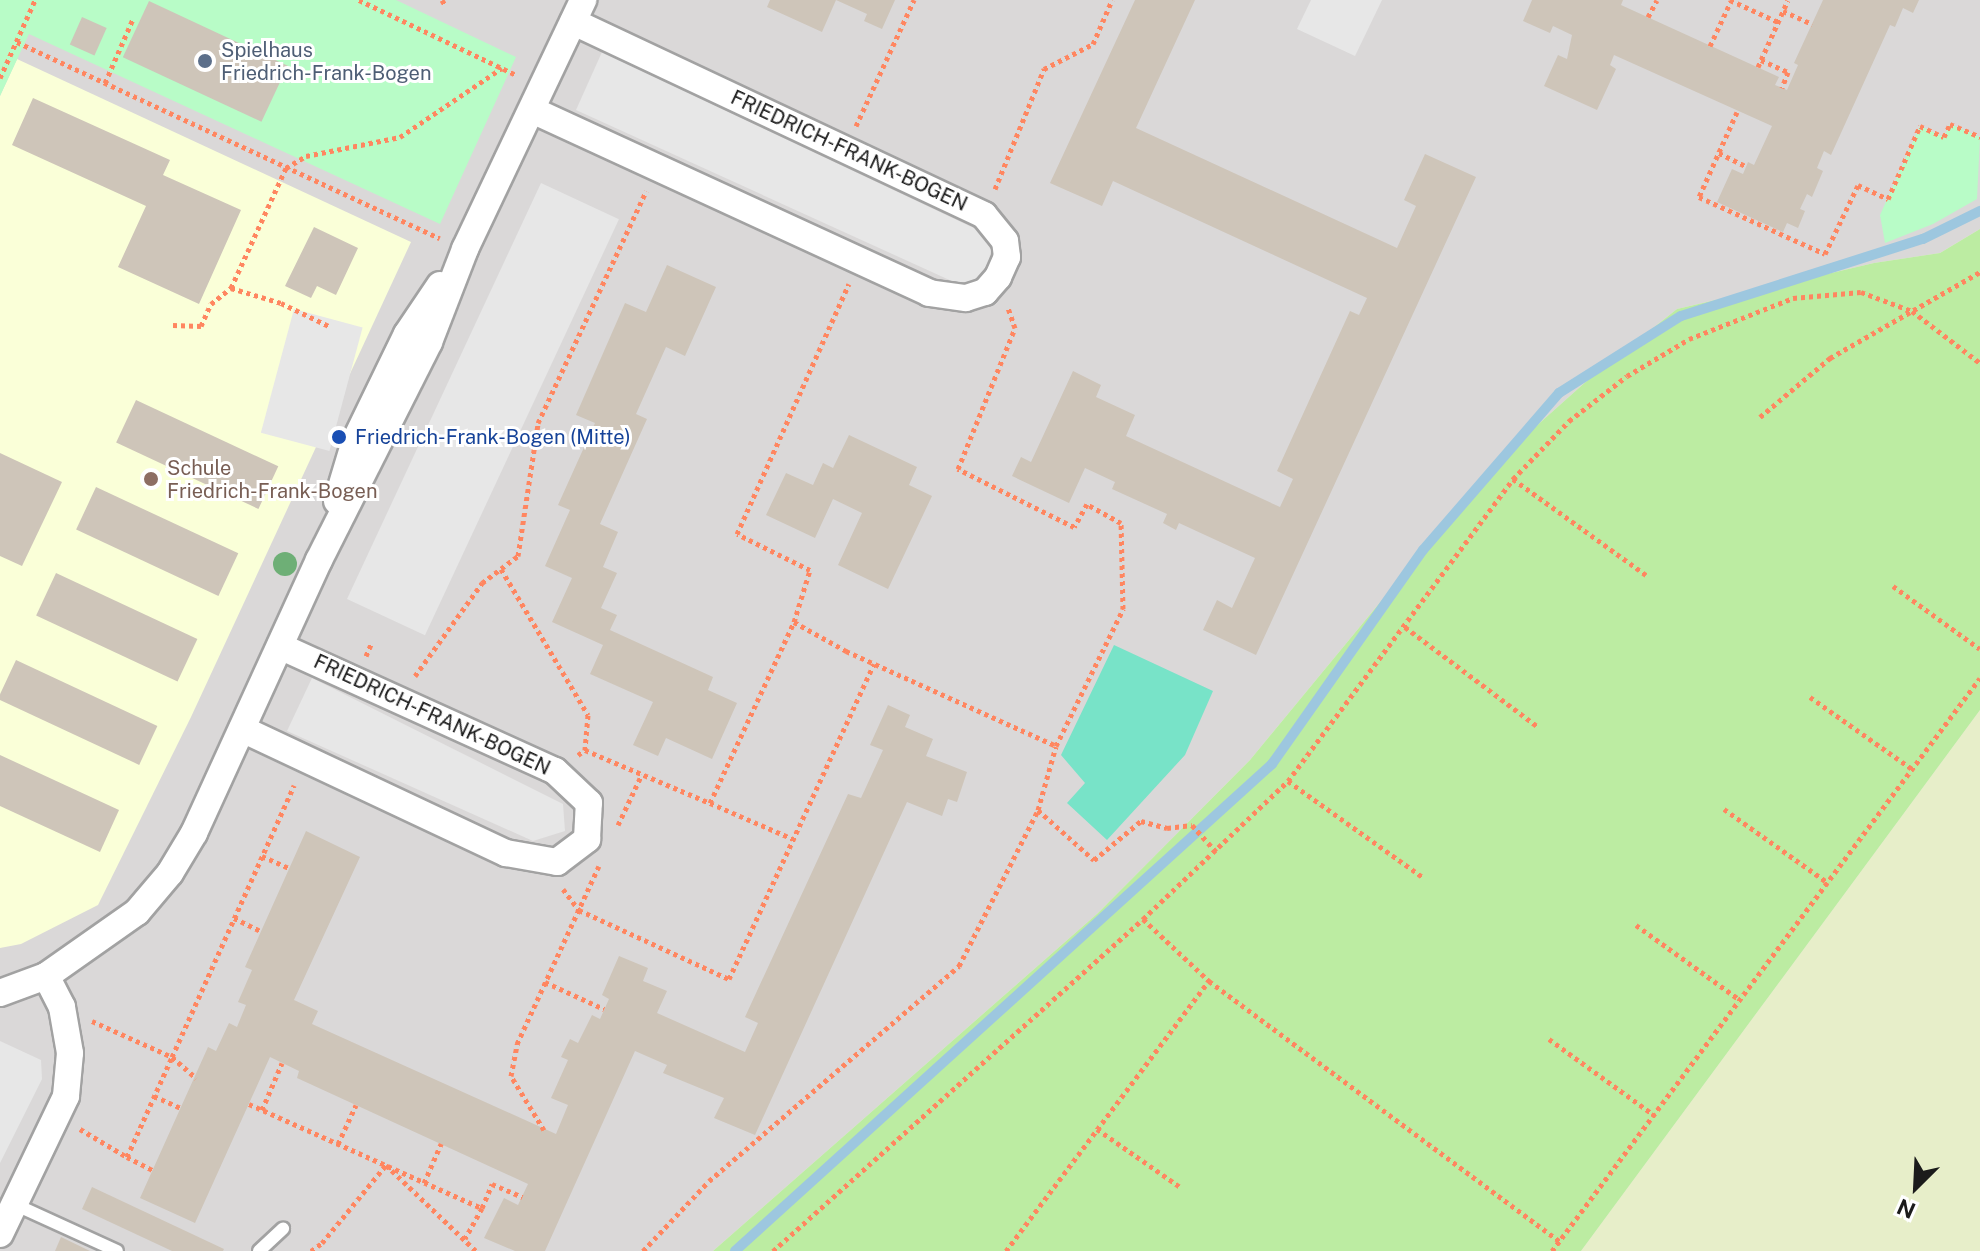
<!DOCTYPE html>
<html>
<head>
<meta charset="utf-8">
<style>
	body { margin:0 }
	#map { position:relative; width:1980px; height:1251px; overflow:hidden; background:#eeebe0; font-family:"Public Sans",sans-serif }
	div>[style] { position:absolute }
	.residential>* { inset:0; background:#dad8d8 }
	.education>* { inset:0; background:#faffd8 }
	.farmland>* { inset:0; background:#e7eec9 }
	.grass>* { inset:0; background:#bceca2 }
	.park>* { inset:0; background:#b8fcc7 }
	.pitch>* { inset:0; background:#78e3c8 }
	.parking>* { inset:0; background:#e7e7e7; transform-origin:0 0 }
	.stream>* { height:10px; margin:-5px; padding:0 5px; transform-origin:5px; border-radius:5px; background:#9dc7df }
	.building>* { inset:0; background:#cec5b9; transform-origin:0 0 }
	.path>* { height:5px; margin-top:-2.5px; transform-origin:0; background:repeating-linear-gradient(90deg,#ff8660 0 4px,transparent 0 8px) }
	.roads { filter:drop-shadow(2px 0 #a2a2a2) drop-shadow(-2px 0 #a2a2a2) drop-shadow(0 2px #a2a2a2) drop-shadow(0 -2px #a2a2a2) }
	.service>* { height:12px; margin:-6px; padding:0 6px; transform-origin:6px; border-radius:6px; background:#fff }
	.minor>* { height:26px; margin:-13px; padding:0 13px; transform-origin:13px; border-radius:13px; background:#fff }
	.trees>* { width:24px; height:24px; margin:-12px; border-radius:50%; background:#6eaf76 }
	.dots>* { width:22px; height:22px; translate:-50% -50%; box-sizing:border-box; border:4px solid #fff; border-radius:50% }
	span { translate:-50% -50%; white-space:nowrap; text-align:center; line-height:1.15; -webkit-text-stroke:6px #fff; paint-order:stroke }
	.service-label { font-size:20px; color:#4e5e75 }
	.left { translate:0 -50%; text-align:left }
	.street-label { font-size:20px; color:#1b1b1b }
	.transit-label { font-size:20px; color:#164399 }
	.education-label { font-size:20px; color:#785e54 }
	.north { position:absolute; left:1876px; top:1147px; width:80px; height:80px; -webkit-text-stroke:6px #fff; paint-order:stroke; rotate:204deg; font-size:22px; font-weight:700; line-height:32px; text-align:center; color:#1b1b1b }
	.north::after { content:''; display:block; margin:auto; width:28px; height:36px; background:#1b1b1b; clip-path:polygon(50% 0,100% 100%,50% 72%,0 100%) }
</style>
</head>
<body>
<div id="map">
	<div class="residential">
		<i style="clip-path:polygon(0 0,1980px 0,1980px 229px,1940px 253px,1874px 263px,1677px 309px,1589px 379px,1495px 463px,1250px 760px,1098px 913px,713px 1251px,0 1251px)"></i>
	</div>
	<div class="education">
		<i style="clip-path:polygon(17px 59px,411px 242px,191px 717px,98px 905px,21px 944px,0 948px,0 96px)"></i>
	</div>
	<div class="farmland">
		<i style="clip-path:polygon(1980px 710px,1980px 1251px,1581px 1251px)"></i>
	</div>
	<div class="grass">
		<i style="clip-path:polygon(1980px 229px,1980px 710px,1581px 1251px,713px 1251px,1098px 913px,1250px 760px,1495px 463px,1589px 379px,1677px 309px,1874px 263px,1940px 253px)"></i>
	</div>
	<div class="park">
		<i style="clip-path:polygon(0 0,396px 0,516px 57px,440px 224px,29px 34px,0 96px)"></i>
		<i style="clip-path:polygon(1950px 124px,1980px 137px,1977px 199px,1933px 224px,1885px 243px,1880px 215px,1920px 126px,1944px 137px)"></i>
	</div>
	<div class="pitch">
		<i style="clip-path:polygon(1114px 645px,1213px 691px,1185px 755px,1107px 840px,1067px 803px,1085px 783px,1061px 755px)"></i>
	</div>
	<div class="parking">
		<i style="clip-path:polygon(1311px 0,1382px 0,1355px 56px,1297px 29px)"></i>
		<i style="clip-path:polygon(602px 52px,980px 231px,991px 250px,985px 279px,967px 288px,576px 110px)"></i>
		<i style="left:541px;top:183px;width:86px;height:459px;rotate:25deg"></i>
		<i style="left:294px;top:309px;width:71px;height:128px;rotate:15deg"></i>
		<i style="clip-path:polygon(312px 678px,563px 804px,565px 831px,533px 841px,287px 731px)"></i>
		<i style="clip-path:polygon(0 1041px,41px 1060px,42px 1079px,0 1163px)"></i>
	</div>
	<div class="stream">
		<i style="left:735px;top:1251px;width:725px;rotate:-42.2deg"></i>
		<i style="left:1272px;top:764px;width:262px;rotate:-54.8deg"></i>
		<i style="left:1423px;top:550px;width:208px;rotate:-49.1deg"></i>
		<i style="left:1559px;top:393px;width:144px;rotate:-32.3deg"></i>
		<i style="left:1681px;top:316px;width:254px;rotate:-17.7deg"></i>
		<i style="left:1923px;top:239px;width:64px;rotate:-26.2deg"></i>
	</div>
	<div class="building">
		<i style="clip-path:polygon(770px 0,895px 0,882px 29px,864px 21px,867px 14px,836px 0,822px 32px,767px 7px)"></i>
		<i style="clip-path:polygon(1135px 0,1195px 0,1136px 128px,1397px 248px,1416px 206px,1404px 200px,1425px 154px,1476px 177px,1256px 655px,1203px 630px,1217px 600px,1232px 608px,1255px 558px,1179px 523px,1176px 530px,1163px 523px,1167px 514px,1112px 489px,1115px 482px,1085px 468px,1069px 503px,1012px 476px,1021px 457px,1031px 462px,1073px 371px,1101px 385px,1096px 397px,1135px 415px,1126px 436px,1280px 507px,1293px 479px,1277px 471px,1350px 311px,1359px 315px,1367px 298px,1113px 181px,1102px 206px,1050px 183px)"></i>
		<i style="clip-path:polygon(1532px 0,1623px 0,1621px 5px,1779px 77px,1775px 85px,1787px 90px,1798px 65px,1794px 63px,1823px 0,1919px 0,1913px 13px,1903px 8px,1895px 27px,1890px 25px,1831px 155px,1824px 151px,1817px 168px,1823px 171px,1812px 197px,1807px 194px,1800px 209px,1805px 211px,1798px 228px,1787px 223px,1783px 232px,1717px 202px,1732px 169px,1743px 174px,1748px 162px,1754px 165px,1772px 126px,1614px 55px,1610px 65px,1616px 69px,1597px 110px,1544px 86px,1558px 55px,1567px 59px,1572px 35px,1553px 26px,1550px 33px,1523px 21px)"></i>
		<i style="left:149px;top:1px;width:153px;height:62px;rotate:25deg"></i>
		<i style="left:82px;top:17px;width:27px;height:30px;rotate:24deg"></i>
		<i style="clip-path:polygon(33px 98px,170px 160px,163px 175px,241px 210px,199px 304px,118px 267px,146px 206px,12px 145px)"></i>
		<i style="clip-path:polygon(314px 227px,358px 248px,336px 295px,317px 286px,311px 298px,285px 286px)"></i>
		<i style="clip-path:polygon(667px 265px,716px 287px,685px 356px,666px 347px,636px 414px,647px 419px,600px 524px,618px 532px,603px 567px,617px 573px,601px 608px,617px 615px,610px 630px,713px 677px,708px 690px,737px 703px,712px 759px,666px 738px,658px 756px,633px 745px,653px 702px,590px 674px,603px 645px,552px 622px,572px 578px,545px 566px,570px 510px,558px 505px,595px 423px,576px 415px,625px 303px,646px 312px)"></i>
		<i style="left:136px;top:400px;width:157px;height:47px;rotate:25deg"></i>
		<i style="clip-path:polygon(849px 435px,917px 467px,909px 485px,932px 496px,888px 589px,838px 565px,862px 513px,833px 499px,815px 538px,766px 515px,786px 473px,813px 485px,823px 463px,833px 468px)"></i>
		<i style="clip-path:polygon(0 453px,62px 482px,22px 566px,0 556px)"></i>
		<i style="left:96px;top:487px;width:157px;height:47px;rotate:25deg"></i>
		<i style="left:56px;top:573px;width:156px;height:47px;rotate:25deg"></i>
		<i style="left:16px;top:660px;width:156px;height:43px;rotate:25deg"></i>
		<i style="clip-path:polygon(888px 705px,910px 715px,905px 727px,933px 739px,926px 756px,967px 772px,957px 802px,948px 799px,942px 816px,907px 802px,755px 1135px,714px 1118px,724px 1098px,663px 1073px,667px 1065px,635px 1051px,545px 1251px,515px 1251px,484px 1238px,504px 1198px,518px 1205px,528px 1184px,297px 1078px,299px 1071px,270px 1057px,195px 1223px,140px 1198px,208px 1047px,216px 1051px,229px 1023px,237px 1027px,246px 1005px,238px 1002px,252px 970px,245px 967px,306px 831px,360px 857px,294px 1000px,318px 1011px,312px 1024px,556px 1134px,568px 1105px,551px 1098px,568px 1060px,561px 1057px,570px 1039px,578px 1043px,592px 1015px,600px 1019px,609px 999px,602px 995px,619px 956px,648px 968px,643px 981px,667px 991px,657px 1013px,745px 1052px,758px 1023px,745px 1017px,848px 794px,861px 798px,883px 750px,870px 745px)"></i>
		<i style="clip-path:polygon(0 755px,119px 810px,100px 852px,0 806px)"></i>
		<i style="clip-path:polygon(92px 1187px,224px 1249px,223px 1251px,172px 1251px,82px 1209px)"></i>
		<i style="clip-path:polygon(61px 1237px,90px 1251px,55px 1251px)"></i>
	</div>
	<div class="path">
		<i style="left:359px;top:0;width:174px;rotate:25.5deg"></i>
		<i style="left:442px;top:0;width:6px;rotate:59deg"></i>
		<i style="left:1730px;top:0;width:53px;rotate:24.6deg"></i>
		<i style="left:1783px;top:11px;width:32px;rotate:24deg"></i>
		<i style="left:1648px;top:17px;width:19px;rotate:-62deg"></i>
		<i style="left:17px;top:42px;width:466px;rotate:24.9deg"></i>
		<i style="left:1710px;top:46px;width:50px;rotate:-65deg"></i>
		<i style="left:1761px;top:60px;width:30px;rotate:24deg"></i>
		<i style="left:1788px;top:72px;width:17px;rotate:111deg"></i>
		<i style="left:1758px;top:67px;width:73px;rotate:-65.9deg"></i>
		<i style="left:0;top:78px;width:85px;rotate:-65.8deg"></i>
		<i style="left:105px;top:83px;width:70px;rotate:-66.4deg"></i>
		<i style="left:1737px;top:112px;width:93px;rotate:114.1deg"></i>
		<i style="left:1699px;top:197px;width:138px;rotate:24.3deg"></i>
		<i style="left:1825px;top:254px;width:76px;rotate:-64.4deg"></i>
		<i style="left:1858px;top:185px;width:33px;rotate:25deg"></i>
		<i style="left:1888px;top:199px;width:80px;rotate:-66.3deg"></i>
		<i style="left:1920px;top:126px;width:26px;rotate:25deg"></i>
		<i style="left:1944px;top:137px;width:14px;rotate:-65deg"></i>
		<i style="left:1950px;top:124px;width:33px;rotate:23deg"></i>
		<i style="left:856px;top:126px;width:139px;rotate:-65.3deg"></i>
		<i style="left:1719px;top:153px;width:30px;rotate:26deg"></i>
		<i style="left:995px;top:189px;width:130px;rotate:-67.8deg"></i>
		<i style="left:1044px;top:69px;width:55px;rotate:-27deg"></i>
		<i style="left:1093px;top:44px;width:48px;rotate:-66.6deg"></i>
		<i style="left:231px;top:288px;width:52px;rotate:16.7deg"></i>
		<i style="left:281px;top:303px;width:53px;rotate:25.6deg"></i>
		<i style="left:173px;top:325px;width:28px;rotate:2deg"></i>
		<i style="left:201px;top:326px;width:24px;rotate:-66deg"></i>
		<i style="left:211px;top:304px;width:26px;rotate:-39deg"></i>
		<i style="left:231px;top:288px;width:132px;rotate:-65.4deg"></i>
		<i style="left:286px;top:168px;width:23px;rotate:-31deg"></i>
		<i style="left:306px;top:156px;width:96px;rotate:-11.4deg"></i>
		<i style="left:400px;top:137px;width:123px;rotate:-34.1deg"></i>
		<i style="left:1760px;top:417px;width:92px;rotate:-40.1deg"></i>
		<i style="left:1830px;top:358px;width:173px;rotate:-29.8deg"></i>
		<i style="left:1513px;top:479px;width:164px;rotate:35.8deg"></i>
		<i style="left:501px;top:569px;width:170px;rotate:59.2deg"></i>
		<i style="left:588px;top:715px;width:35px;rotate:95deg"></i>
		<i style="left:1893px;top:586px;width:107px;rotate:35.9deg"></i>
		<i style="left:794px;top:622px;width:54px;rotate:-72.9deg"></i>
		<i style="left:810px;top:570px;width:81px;rotate:-153.7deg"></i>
		<i style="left:737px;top:534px;width:274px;rotate:-65.9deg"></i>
		<i style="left:1405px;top:627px;width:165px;rotate:36.9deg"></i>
		<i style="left:366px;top:656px;width:15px;rotate:-67deg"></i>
		<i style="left:415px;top:676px;width:115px;rotate:-54.2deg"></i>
		<i style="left:482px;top:583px;width:45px;rotate:-36.9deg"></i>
		<i style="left:518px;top:556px;width:134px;rotate:-81.4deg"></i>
		<i style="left:538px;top:423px;width:256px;rotate:-65deg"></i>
		<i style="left:1810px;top:697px;width:125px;rotate:35.2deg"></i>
		<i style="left:578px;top:755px;width:9px;rotate:-36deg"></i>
		<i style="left:585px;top:750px;width:136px;rotate:23deg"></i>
		<i style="left:710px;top:803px;width:200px;rotate:-65.1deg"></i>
		<i style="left:794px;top:622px;width:60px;rotate:29.1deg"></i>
		<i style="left:846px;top:651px;width:230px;rotate:24.3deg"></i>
		<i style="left:1288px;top:781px;width:167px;rotate:35.5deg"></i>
		<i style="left:710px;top:803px;width:90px;rotate:23.4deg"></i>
		<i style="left:1724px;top:809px;width:128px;rotate:35.4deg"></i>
		<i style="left:1038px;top:810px;width:75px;rotate:41.8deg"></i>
		<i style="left:1094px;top:860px;width:61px;rotate:-39.7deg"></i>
		<i style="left:1141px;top:821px;width:27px;rotate:15deg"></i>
		<i style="left:1167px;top:828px;width:25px;rotate:-7deg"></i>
		<i style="left:1192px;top:825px;width:36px;rotate:48deg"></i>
		<i style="left:618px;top:825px;width:56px;rotate:-64.8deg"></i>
		<i style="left:262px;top:856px;width:30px;rotate:24deg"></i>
		<i style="left:563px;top:889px;width:26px;rotate:53deg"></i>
		<i style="left:579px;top:910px;width:165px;rotate:24.7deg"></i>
		<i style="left:729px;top:979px;width:347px;rotate:-65.3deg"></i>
		<i style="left:234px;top:918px;width:30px;rotate:26deg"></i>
		<i style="left:1143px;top:919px;width:91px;rotate:43.2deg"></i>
		<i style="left:1209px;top:981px;width:437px;rotate:36.6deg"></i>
		<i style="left:1636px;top:925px;width:128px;rotate:35.8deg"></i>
		<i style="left:545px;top:982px;width:65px;rotate:24.6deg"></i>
		<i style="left:92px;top:1021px;width:88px;rotate:24.2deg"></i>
		<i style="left:172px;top:1057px;width:298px;rotate:-65.8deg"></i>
		<i style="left:1549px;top:1039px;width:130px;rotate:35.9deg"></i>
		<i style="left:154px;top:1096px;width:30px;rotate:24deg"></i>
		<i style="left:249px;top:1104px;width:255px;rotate:24.1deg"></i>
		<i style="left:482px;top:1208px;width:35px;rotate:119deg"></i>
		<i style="left:262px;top:1110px;width:51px;rotate:-66.9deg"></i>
		<i style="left:80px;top:1129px;width:55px;rotate:30.8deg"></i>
		<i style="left:127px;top:1157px;width:110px;rotate:-65.8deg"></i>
		<i style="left:172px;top:1057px;width:32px;rotate:41deg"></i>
		<i style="left:1097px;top:1129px;width:101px;rotate:34.9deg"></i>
		<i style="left:544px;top:1130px;width:63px;rotate:-121.4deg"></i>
		<i style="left:511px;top:1076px;width:33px;rotate:-79deg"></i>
		<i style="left:517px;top:1044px;width:196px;rotate:-65.3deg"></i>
		<i style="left:338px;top:1144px;width:43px;rotate:-65.2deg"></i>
		<i style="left:127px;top:1157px;width:30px;rotate:27deg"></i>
		<i style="left:424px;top:1183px;width:43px;rotate:-66.4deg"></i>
		<i style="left:482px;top:1208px;width:26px;rotate:-67deg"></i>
		<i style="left:492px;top:1184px;width:33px;rotate:23deg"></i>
		<i style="left:311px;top:1251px;width:14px;rotate:-36deg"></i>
		<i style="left:322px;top:1243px;width:101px;rotate:-50.6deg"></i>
		<i style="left:386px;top:1165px;width:124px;rotate:43.7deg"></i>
		<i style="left:643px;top:1251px;width:96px;rotate:-46.7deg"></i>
		<i style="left:709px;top:1181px;width:330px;rotate:-40.7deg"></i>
		<i style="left:959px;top:966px;width:175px;rotate:-63.1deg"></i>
		<i style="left:1038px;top:810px;width:66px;rotate:-74.3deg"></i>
		<i style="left:1056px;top:746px;width:153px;rotate:-63.9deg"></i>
		<i style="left:1123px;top:609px;width:86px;rotate:-91.3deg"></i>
		<i style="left:1121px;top:523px;width:39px;rotate:-151deg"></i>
		<i style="left:1087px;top:504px;width:26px;rotate:119deg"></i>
		<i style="left:1074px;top:527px;width:130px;rotate:-153.4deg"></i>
		<i style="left:958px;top:469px;width:152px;rotate:-68deg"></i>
		<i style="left:1015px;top:328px;width:21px;rotate:-109deg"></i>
		<i style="left:773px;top:1251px;width:497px;rotate:-41.9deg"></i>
		<i style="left:1143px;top:919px;width:200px;rotate:-43.6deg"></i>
		<i style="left:1288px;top:781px;width:377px;rotate:-53.3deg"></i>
		<i style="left:1513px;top:479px;width:81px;rotate:-46deg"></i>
		<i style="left:1569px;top:421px;width:73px;rotate:-37.8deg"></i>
		<i style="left:1627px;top:376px;width:72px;rotate:-30.8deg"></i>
		<i style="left:1689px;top:339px;width:112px;rotate:-21.5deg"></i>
		<i style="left:1793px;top:298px;width:68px;rotate:-5deg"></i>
		<i style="left:1861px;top:292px;width:54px;rotate:20.4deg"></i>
		<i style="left:1912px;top:311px;width:86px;rotate:37.4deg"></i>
		<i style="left:1006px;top:1251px;width:338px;rotate:-53.1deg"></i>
		<i style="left:1552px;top:1251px;width:715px;rotate:-53.24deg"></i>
	</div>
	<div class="roads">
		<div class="service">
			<i style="left:14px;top:1204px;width:113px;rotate:24.5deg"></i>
			<i style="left:259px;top:1251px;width:33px;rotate:-43deg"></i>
		</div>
		<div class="minor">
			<i style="left:532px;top:110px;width:437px;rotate:24.7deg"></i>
			<i style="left:929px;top:293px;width:37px;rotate:8deg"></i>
			<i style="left:966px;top:298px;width:20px;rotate:-18deg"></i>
			<i style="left:985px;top:292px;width:20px;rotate:-49deg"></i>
			<i style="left:998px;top:277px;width:22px;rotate:-66deg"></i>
			<i style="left:1007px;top:257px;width:16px;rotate:-97deg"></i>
			<i style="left:1005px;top:241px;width:33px;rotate:-129deg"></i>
			<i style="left:984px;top:215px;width:454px;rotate:-154.8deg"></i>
			<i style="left:337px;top:501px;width:63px;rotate:-73.3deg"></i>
			<i style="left:355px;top:441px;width:119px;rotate:-64.1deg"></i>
			<i style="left:407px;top:334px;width:59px;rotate:-56deg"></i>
			<i style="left:242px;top:729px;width:292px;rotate:25.2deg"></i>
			<i style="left:506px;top:853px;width:52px;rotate:10deg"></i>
			<i style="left:557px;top:862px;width:38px;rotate:-37deg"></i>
			<i style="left:587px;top:839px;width:36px;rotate:-87deg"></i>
			<i style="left:589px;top:803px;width:47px;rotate:-136.7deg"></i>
			<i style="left:555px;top:771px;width:302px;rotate:-155.6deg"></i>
			<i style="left:0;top:993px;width:49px;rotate:-20.3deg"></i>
			<i style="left:46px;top:976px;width:111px;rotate:-35.1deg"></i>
			<i style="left:137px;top:912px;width:51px;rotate:-49.8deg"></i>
			<i style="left:170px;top:873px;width:47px;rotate:-59deg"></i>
			<i style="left:194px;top:833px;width:300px;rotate:-65.4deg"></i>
			<i style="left:319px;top:560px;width:244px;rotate:-63.2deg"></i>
			<i style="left:429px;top:342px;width:100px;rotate:-68.8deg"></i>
			<i style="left:465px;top:249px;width:276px;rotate:-64.6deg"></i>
			<i style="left:0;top:1234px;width:153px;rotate:-64.4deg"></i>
			<i style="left:66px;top:1096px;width:43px;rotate:-84.7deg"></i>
			<i style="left:70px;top:1053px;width:47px;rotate:-99.9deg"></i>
			<i style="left:62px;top:1007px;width:35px;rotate:-117deg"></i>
		</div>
	</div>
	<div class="trees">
		<i style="left:285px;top:564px"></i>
	</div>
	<div class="dots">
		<i style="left:205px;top:61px;background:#5c6f8a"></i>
		<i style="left:339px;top:437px;background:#1a4fb4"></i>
		<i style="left:151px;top:479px;background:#8d6e63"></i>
	</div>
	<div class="service-label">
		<span class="left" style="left:221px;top:62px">Spielhaus<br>Friedrich-Frank-Bogen</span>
	</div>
	<div class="street-label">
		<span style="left:849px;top:151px;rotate:25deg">FRIEDRICH-FRANK-BOGEN</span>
		<span style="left:432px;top:715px;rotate:25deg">FRIEDRICH-FRANK-BOGEN</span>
	</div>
	<div class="transit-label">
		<span class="left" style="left:355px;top:437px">Friedrich-Frank-Bogen (Mitte)</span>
	</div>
	<div class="education-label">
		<span class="left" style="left:167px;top:480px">Schule<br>Friedrich-Frank-Bogen</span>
	</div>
	<div class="north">N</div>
</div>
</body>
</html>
